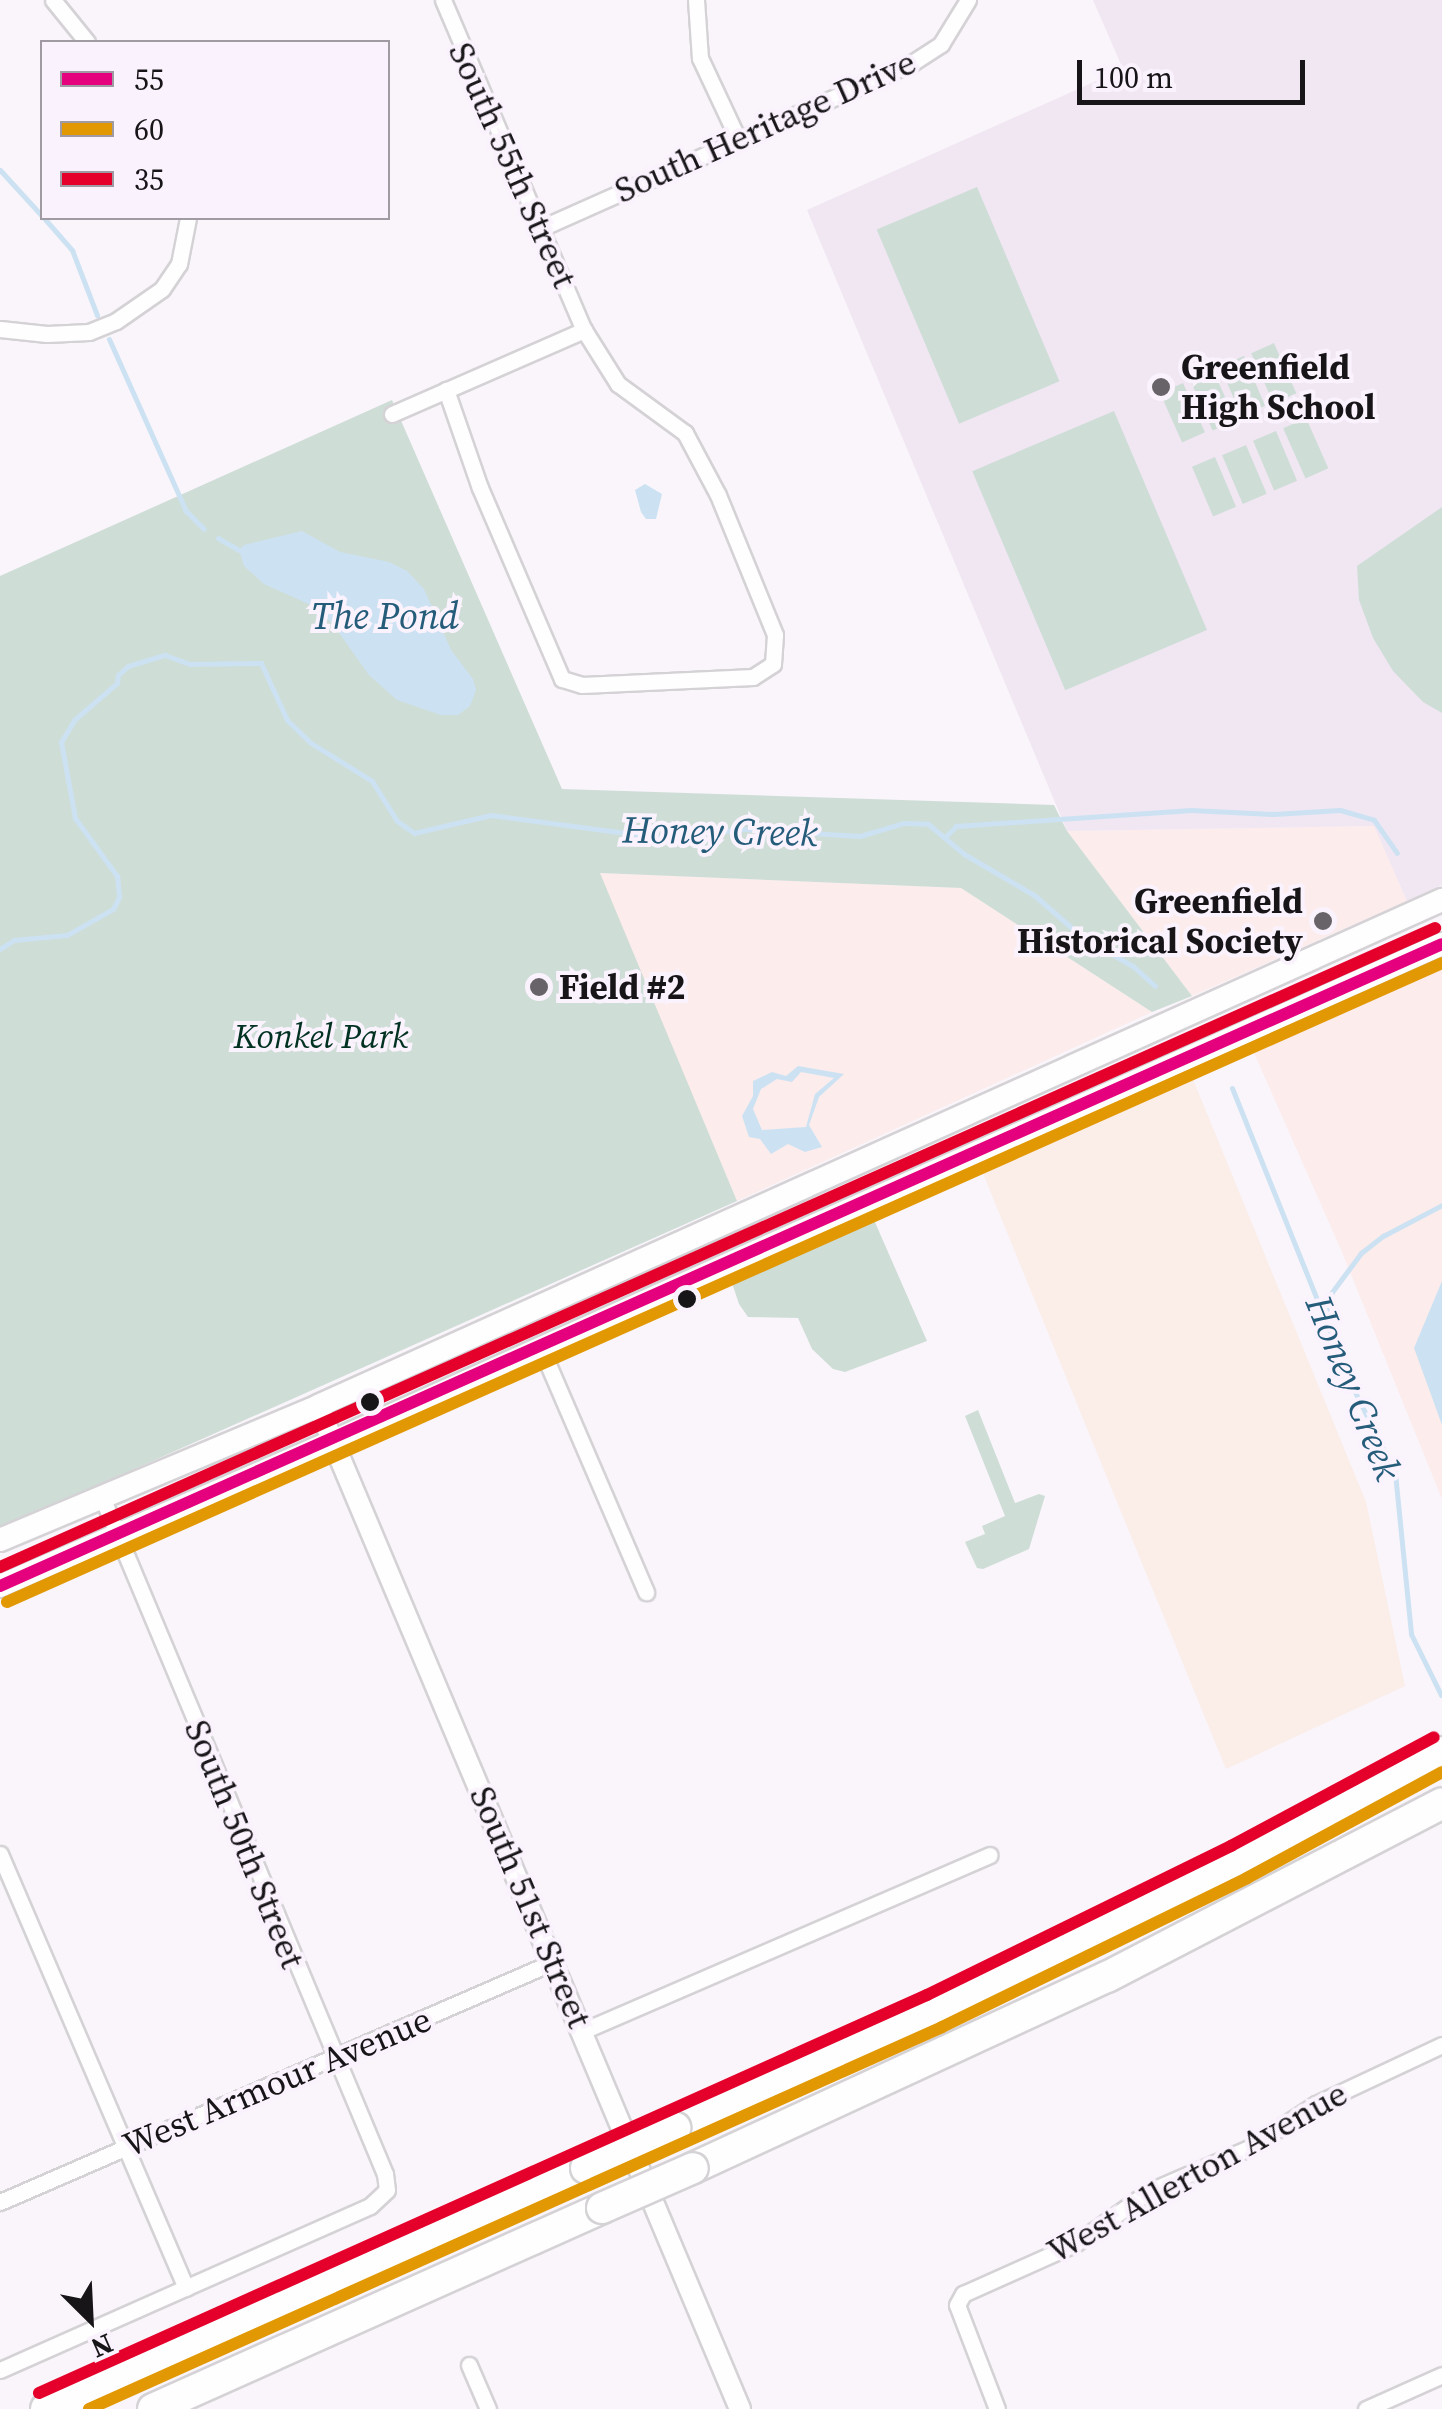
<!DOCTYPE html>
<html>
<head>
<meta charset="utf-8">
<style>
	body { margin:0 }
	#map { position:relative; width:1442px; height:2409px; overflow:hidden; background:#f9f5fa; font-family:"Source Serif 4",serif }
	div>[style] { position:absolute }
	.commercial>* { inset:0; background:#fcecec }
	.industrial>* { inset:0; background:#fbede8 }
	.built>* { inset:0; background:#f0e7f3 }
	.green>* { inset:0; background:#cfddd7; transform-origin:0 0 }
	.water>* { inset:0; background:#cce2f2 }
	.stream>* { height:5px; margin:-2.5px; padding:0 2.5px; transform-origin:2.5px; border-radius:2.5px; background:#cce2f2 }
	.roads { filter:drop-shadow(2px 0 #d5d2d6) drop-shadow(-2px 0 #d5d2d6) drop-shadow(0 2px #d5d2d6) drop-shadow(0 -2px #d5d2d6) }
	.minor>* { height:15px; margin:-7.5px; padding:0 7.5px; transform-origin:7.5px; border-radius:7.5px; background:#fefefe }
	.tertiary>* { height:20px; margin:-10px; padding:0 10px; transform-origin:10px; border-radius:10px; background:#fefefe }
	.secondary>* { height:22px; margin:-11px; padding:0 11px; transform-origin:11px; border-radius:11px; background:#fefefe }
	.motorway>* { height:30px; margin:-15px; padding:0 15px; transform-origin:15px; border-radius:15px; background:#fefefe }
	.bridges { filter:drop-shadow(2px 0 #d5d2d6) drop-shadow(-2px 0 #d5d2d6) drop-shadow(0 2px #d5d2d6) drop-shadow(0 -2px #d5d2d6) }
	.motorway-bridge>* { height:30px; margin:-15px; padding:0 15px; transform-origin:15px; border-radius:15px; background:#fefefe }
	.bus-1>* { height:12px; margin:-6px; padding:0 6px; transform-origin:6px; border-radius:6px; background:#e5007d }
	.bus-2>* { height:12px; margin:-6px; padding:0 6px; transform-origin:6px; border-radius:6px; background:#e19802 }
	.bus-3>* { height:12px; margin:-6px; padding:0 6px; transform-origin:6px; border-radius:6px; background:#e4002b }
	.dots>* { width:28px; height:28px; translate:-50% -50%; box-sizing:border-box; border:5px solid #faf2fd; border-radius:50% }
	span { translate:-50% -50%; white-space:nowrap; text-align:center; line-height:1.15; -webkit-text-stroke:8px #faf2fd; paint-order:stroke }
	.street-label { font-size:35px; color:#181519 }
	.poi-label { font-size:35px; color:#181519; font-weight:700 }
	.left { translate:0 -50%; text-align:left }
	.right { translate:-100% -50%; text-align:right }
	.park-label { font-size:35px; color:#013221; font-style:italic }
	.water-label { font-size:38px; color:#245c79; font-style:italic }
	.legend { position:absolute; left:40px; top:40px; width:350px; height:180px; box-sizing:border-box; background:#faf2fd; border:2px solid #a09aa2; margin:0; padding:12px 18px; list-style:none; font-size:30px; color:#181519 }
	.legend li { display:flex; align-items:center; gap:20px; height:50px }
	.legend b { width:50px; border:2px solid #a09aa2 }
	.north { position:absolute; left:40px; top:2269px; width:100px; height:100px; -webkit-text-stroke:8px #faf2fd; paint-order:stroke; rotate:156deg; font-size:28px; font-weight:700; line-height:40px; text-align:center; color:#181519 }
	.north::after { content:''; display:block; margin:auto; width:35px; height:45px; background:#181519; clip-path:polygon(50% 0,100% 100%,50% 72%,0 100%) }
	.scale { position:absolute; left:1077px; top:60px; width:228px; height:45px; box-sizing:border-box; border:5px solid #181519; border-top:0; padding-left:12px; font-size:30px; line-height:35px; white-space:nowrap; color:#181519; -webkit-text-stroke:8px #faf2fd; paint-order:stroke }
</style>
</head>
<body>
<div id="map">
	<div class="commercial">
		<i style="clip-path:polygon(1375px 826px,1407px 901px,1192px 996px,1067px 831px)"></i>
		<i style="clip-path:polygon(599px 873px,961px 888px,1152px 1012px,737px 1201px)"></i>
		<i style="clip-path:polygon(1442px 959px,1442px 1499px,1342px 1252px,1251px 1046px)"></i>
	</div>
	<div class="industrial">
		<i style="clip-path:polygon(1190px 1072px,1366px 1502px,1405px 1686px,1226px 1769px,980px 1166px)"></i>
	</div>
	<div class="built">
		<i style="clip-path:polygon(1093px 0,1442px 0,1442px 885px,1407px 901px,1374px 826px,1067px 831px,807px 210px,1123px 69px)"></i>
	</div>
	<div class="green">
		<i style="left:977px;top:187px;width:211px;height:109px;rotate:67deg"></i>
		<i style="left:1274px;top:343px;width:55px;height:25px;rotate:66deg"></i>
		<i style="left:1244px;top:356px;width:54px;height:26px;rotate:67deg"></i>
		<i style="left:1213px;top:370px;width:55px;height:25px;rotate:66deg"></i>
		<i style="left:1183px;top:383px;width:54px;height:25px;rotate:66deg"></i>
		<i style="clip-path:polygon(392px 400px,562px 789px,1054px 805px,1067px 831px,1192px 996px,1152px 1012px,961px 888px,600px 873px,737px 1201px,0 1529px,0 576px)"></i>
		<i style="left:1114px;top:411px;width:238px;height:154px;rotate:67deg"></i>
		<i style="left:1306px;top:418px;width:55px;height:25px;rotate:66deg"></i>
		<i style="left:1276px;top:431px;width:54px;height:25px;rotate:67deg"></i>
		<i style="left:1246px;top:445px;width:53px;height:26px;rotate:67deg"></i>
		<i style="left:1215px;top:457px;width:54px;height:25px;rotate:67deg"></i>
		<i style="clip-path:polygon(1442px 507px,1442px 713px,1423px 702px,1393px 671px,1373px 638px,1359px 600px,1357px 566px)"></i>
		<i style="clip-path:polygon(874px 1220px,927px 1341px,845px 1372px,833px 1369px,812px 1349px,798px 1318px,748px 1317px,739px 1304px,732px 1283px)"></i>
		<i style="clip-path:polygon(978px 1410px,1015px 1503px,1039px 1494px,1045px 1496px,1029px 1549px,983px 1569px,977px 1568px,965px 1542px,985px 1534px,982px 1526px,1005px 1516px,965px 1416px)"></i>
	</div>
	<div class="water">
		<i style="clip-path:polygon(645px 484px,662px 494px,656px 519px,646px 519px,641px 512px,635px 490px)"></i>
		<i style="clip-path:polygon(302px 531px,340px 552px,389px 562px,407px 571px,424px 589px,451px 650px,473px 679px,476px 690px,470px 706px,458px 715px,441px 715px,397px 700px,369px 675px,332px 623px,313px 606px,264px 584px,244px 566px,239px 550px,244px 545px)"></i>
		<i style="clip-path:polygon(evenodd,798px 1066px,844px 1074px,819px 1097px,809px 1125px,822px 1147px,805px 1152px,788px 1144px,771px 1154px,760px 1139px,749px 1137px,742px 1116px,753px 1096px,753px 1081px,772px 1072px,786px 1076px,798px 1066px,801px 1072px,834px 1078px,815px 1094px,806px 1127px,762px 1130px,753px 1109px,761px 1089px,777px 1079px,792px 1082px,801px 1072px)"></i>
		<i style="clip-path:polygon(1442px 1281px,1442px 1425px,1414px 1348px)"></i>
	</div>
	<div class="stream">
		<i style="left:0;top:170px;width:62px;rotate:47.6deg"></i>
		<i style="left:44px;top:218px;width:43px;rotate:48.8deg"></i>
		<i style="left:72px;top:250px;width:70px;rotate:69deg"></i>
		<i style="left:109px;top:339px;width:188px;rotate:65.9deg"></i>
		<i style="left:186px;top:511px;width:25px;rotate:45deg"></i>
		<i style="left:218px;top:538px;width:24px;rotate:30deg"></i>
		<i style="left:945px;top:837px;width:16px;rotate:-45deg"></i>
		<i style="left:956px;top:826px;width:236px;rotate:-3.9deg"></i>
		<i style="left:1191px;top:810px;width:83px;rotate:2.8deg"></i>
		<i style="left:1274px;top:814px;width:66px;rotate:-3.5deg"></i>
		<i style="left:1340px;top:810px;width:35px;rotate:16deg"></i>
		<i style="left:1374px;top:820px;width:40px;rotate:55.1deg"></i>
		<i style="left:0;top:949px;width:17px;rotate:-33deg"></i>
		<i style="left:14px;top:940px;width:53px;rotate:-5.4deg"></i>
		<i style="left:67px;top:935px;width:53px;rotate:-29.5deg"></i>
		<i style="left:113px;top:909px;width:13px;rotate:-63deg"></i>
		<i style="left:119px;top:897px;width:21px;rotate:-95deg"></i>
		<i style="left:117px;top:876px;width:72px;rotate:-125.9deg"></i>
		<i style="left:75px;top:818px;width:77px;rotate:-100.4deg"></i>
		<i style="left:61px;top:742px;width:26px;rotate:-59deg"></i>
		<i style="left:74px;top:720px;width:57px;rotate:-40.7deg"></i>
		<i style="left:117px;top:683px;width:8px;rotate:-83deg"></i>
		<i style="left:118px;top:675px;width:13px;rotate:-42deg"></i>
		<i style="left:128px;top:666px;width:39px;rotate:-17deg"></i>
		<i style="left:165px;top:655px;width:27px;rotate:20deg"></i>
		<i style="left:190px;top:664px;width:71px;rotate:-0.8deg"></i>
		<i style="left:261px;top:663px;width:63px;rotate:65.5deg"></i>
		<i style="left:287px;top:720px;width:33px;rotate:44deg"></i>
		<i style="left:311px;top:743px;width:72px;rotate:31.9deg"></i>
		<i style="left:372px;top:781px;width:47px;rotate:58deg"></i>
		<i style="left:397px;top:821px;width:21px;rotate:35deg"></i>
		<i style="left:414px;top:833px;width:79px;rotate:-13.2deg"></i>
		<i style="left:491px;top:815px;width:174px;rotate:7.6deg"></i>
		<i style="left:663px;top:838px;width:82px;rotate:-6.3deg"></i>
		<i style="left:745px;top:829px;width:115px;rotate:3.5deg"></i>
		<i style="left:860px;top:836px;width:46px;rotate:-16.5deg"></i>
		<i style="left:904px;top:823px;width:24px;rotate:2deg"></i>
		<i style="left:928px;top:824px;width:47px;rotate:39.8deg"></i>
		<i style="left:964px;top:854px;width:81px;rotate:30.4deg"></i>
		<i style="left:1034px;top:895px;width:62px;rotate:41.1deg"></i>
		<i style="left:1081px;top:936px;width:61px;rotate:30.3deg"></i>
		<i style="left:1134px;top:967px;width:28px;rotate:42deg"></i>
		<i style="left:1232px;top:1088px;width:321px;rotate:68.1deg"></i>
		<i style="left:1352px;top:1386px;width:97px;rotate:63.7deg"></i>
		<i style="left:1395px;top:1473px;width:162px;rotate:84.3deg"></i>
		<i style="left:1411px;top:1634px;width:68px;rotate:63.8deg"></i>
		<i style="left:1325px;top:1315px;width:24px;rotate:-73deg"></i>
		<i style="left:1332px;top:1292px;width:49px;rotate:-53.4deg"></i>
		<i style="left:1361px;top:1253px;width:28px;rotate:-38deg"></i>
		<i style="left:1383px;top:1236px;width:67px;rotate:-27.7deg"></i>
	</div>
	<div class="roads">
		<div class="minor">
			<i style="left:53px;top:0;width:54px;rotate:51deg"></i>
			<i style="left:443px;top:0;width:359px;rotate:66.9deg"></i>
			<i style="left:584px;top:330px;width:64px;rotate:57.8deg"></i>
			<i style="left:618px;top:384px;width:83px;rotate:36.2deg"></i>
			<i style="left:685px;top:433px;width:70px;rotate:62deg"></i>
			<i style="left:718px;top:495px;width:151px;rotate:67.8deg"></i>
			<i style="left:775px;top:635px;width:29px;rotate:94deg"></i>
			<i style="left:773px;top:664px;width:24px;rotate:147deg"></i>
			<i style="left:753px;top:677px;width:171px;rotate:177.3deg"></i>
			<i style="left:582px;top:685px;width:21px;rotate:-163deg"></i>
			<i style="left:562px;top:679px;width:208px;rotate:-113.2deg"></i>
			<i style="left:480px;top:488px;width:104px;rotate:-109.1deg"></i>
			<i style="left:696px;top:0;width:58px;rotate:86.1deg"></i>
			<i style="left:700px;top:58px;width:89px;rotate:64.9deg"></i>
			<i style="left:541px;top:228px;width:406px;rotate:-24deg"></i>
			<i style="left:912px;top:63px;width:35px;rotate:-33deg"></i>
			<i style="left:941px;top:44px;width:52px;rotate:-58.5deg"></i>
			<i style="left:0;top:329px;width:47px;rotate:6.1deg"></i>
			<i style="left:47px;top:334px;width:42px;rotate:-2.7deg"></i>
			<i style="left:89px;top:332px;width:29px;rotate:-22deg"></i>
			<i style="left:116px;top:321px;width:56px;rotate:-34.8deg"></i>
			<i style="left:162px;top:289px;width:30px;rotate:-56deg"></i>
			<i style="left:179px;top:264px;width:47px;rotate:-78.9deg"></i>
			<i style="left:392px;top:414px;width:210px;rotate:-23.6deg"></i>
			<i style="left:541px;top:1348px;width:266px;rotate:66.7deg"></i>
			<i style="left:0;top:1854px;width:472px;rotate:66.8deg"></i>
			<i style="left:583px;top:2031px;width:443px;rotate:-23.4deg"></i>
			<i style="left:0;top:2202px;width:603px;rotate:-23.46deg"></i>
			<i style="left:469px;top:2365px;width:48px;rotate:66.6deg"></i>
			<i style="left:0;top:2370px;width:405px;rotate:-23.9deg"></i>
			<i style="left:370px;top:2206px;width:23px;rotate:-43deg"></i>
			<i style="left:387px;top:2190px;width:16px;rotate:-97deg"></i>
			<i style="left:385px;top:2174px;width:734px;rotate:-112.69deg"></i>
			<i style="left:997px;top:2409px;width:111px;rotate:-111deg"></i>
			<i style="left:957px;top:2305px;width:13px;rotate:-61deg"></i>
			<i style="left:963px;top:2294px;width:123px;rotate:-24.1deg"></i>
			<i style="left:1075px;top:2244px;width:90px;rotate:-35.5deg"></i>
			<i style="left:1148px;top:2192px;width:110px;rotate:-23.5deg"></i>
			<i style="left:1249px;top:2148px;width:80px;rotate:-33.3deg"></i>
			<i style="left:1316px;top:2104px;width:139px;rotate:-25.1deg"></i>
			<i style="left:1366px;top:2409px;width:83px;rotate:-24.1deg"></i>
		</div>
		<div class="tertiary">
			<i style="left:318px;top:1406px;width:1088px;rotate:67.18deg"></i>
		</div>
		<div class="secondary">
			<i style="left:0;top:1540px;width:345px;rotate:-22.8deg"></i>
			<i style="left:318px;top:1406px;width:1233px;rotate:-24.24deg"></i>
			<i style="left:0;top:1586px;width:364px;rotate:-23.5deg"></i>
			<i style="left:334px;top:1441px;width:1214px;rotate:-24.16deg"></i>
		</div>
		<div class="motorway">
			<i style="left:675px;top:2128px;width:423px;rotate:-24.6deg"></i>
			<i style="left:1060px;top:1952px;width:431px;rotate:-27.6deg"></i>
			<i style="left:693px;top:2168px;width:456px;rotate:-24.8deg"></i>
			<i style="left:1107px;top:1977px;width:377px;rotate:-27.4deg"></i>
			<i style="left:46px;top:2409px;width:591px;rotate:-24.05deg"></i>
			<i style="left:153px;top:2409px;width:492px;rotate:-24.1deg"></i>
		</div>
	</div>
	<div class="bridges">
		<div class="motorway-bridge">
			<i style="left:586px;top:2168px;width:98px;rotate:-24.2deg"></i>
			<i style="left:602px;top:2208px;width:99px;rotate:-23.7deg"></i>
		</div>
	</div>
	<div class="bus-1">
		<i style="left:0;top:1586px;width:1578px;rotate:-24deg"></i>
	</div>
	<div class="bus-2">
		<i style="left:7px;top:1602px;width:1571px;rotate:-24deg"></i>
		<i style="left:89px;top:2409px;width:935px;rotate:-24.12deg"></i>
		<i style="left:942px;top:2027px;width:339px;rotate:-26deg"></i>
		<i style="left:1247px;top:1878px;width:222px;rotate:-28.5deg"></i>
	</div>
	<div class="bus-3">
		<i style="left:0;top:1567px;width:1571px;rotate:-24deg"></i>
		<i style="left:39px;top:2393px;width:973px;rotate:-24.14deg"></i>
		<i style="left:927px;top:1995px;width:339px;rotate:-26.1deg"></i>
		<i style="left:1231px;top:1846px;width:230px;rotate:-28.2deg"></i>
	</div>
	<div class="dots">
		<i style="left:1161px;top:387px;background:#676368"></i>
		<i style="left:1323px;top:921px;background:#676368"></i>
		<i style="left:539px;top:987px;background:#676368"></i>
		<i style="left:687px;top:1299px;background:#181519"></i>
		<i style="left:370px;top:1402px;background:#181519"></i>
	</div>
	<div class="street-label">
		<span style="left:765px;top:126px;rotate:-24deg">South Heritage Drive</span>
		<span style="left:513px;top:165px;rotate:66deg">South 55th Street</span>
		<span style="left:245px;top:1844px;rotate:68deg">South 50th Street</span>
		<span style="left:531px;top:1907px;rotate:67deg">South 51st Street</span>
		<span style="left:277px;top:2082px;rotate:-23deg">West Armour Avenue</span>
		<span style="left:1197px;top:2172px;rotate:-29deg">West Allerton Avenue</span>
	</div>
	<div class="poi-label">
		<span class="left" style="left:1181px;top:387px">Greenfield<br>High School</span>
		<span class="right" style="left:1303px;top:921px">Greenfield<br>Historical Society</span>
		<span class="left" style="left:559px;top:987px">Field #2</span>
	</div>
	<div class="park-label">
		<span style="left:321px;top:1036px">Konkel Park</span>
	</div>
	<div class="water-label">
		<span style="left:385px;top:617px">The Pond</span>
		<span style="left:720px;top:832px;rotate:1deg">Honey Creek</span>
		<span style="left:1353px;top:1388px;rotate:68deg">Honey Creek</span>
	</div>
	<ul class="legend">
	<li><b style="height:12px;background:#e5007d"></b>55</li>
	<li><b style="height:12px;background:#e19802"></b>60</li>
	<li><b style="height:12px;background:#e4002b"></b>35</li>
	</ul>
	<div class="north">N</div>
	<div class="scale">100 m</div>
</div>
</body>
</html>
